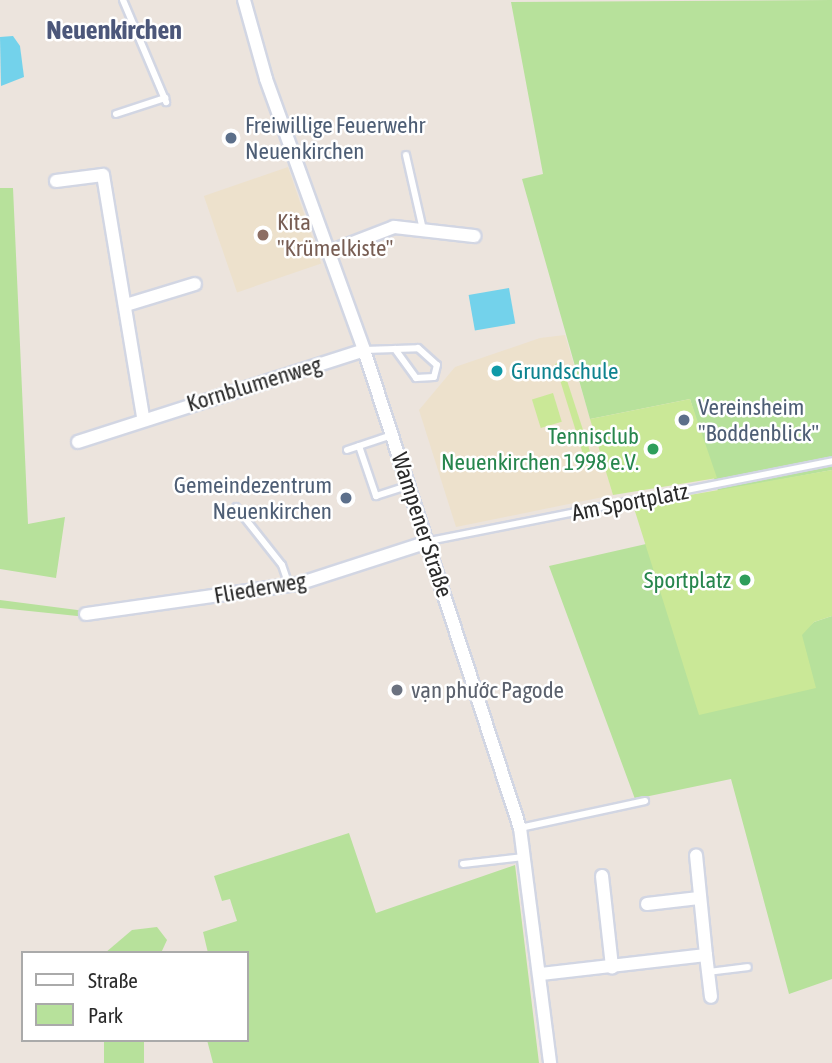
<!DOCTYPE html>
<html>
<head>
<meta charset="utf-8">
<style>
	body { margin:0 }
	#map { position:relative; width:832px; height:1063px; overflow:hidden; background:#ece4dd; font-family:"Asap Condensed",sans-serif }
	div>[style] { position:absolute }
	.education>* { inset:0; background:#ede1cc; transform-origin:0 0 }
	.green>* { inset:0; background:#b7e19b; transform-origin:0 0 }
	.pitch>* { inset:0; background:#cae897; transform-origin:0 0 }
	.water>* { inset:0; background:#73d2eb; transform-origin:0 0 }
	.roads { filter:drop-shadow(2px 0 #d2d6e3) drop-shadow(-2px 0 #d2d6e3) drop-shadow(0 2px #d2d6e3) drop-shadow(0 -2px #d2d6e3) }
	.lane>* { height:6px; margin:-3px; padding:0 3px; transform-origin:3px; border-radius:3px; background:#fff }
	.street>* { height:12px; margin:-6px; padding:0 6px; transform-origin:6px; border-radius:6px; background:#fff }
	.dots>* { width:19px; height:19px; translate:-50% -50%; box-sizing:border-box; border:4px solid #fff; border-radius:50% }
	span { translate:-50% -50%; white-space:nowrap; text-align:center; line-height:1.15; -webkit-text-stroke:5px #fff; paint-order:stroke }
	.service-label { font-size:23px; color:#4e5e75 }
	.left { translate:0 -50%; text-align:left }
	.right { translate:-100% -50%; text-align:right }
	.education-label { font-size:23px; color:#785e54 }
	.culture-label { font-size:23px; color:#0d838f }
	.street-label { font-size:23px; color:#2a2a2a }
	.leisure-label { font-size:23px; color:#27864d }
	.worship-label { font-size:23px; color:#5b616d }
	.quarter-label { font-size:26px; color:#4c577a; font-weight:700 }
	.legend { position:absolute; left:21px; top:951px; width:228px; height:91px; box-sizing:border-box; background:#fff; border:2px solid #aaa; margin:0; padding:9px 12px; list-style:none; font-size:21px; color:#2a2a2a }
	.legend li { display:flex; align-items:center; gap:14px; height:35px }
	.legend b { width:35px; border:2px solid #aaa }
</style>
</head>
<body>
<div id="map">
	<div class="education">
		<i style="left:288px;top:167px;width:102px;height:89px;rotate:71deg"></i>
		<i style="clip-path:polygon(565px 335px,613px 495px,456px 527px,419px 410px,455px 367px,540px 338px)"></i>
	</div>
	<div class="green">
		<i style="clip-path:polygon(832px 0,832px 470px,718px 491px,690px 399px,590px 419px,522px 179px,543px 174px,511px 2px)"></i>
		<i style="clip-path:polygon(0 188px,13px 188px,28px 524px,65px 517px,56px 578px,0 569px)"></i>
		<i style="clip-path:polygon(646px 544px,700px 714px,814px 622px,832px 616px,832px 979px,789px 994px,731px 779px,635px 799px,549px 566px)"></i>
		<i style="clip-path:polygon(0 600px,85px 611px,87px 617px,0 608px)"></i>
		<i style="clip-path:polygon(349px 833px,376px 913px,515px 865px,539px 1063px,213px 1063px,207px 1040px,247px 1040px,247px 953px,208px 953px,203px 932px,237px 921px,230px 899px,222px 901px,214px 876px)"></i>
		<i style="clip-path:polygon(157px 927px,167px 940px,161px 953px,105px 953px,132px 930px)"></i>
		<i style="left:104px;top:1040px;width:40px;height:23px"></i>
	</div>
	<div class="pitch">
		<i style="clip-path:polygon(561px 362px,595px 467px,588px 470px,555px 364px)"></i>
		<i style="left:553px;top:393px;width:30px;height:22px;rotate:73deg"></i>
		<i style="clip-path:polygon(690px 399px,717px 478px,613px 495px,590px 419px)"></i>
		<i style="clip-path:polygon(832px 470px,832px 616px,814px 622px,802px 635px,816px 688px,699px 715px,633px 505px)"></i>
	</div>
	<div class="water">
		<i style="clip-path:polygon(13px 36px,20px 46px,24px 77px,1px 86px,0 37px)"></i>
		<i style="left:509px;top:288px;width:36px;height:41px;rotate:80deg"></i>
	</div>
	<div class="roads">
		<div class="lane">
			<i style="left:123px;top:0;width:111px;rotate:67.1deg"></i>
			<i style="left:116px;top:114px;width:52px;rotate:-18.1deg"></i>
			<i style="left:406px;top:155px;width:77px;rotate:77.2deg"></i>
			<i style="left:364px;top:350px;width:31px;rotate:-2deg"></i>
			<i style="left:395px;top:349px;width:23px;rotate:-2deg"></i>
			<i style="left:418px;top:348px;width:25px;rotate:42deg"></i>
			<i style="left:437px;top:365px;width:12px;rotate:104deg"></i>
			<i style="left:434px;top:377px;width:18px;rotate:177deg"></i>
			<i style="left:416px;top:378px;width:36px;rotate:-126deg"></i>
			<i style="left:359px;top:446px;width:53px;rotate:71.2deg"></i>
			<i style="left:376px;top:496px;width:33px;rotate:-18deg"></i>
			<i style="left:347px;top:450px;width:47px;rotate:-18.4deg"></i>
			<i style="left:236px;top:507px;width:74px;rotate:51.6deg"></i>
			<i style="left:282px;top:565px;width:21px;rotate:71deg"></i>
			<i style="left:429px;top:541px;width:411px;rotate:-11.2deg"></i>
			<i style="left:520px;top:828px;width:128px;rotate:-12.2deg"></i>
			<i style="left:463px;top:864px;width:61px;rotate:-6.5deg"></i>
			<i style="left:708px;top:972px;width:40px;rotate:-7.1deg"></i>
		</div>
		<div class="street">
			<i style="left:244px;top:0;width:82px;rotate:74.4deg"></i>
			<i style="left:266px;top:79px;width:288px;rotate:70.1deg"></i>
			<i style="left:364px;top:350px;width:503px;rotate:71.93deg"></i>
			<i style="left:520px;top:828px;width:237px;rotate:82.7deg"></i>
			<i style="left:56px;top:181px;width:47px;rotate:-7.3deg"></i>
			<i style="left:103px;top:175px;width:245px;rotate:80.6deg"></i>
			<i style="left:329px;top:252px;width:70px;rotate:-21deg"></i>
			<i style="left:394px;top:227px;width:81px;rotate:6.4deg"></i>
			<i style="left:126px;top:305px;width:72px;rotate:-16.9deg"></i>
			<i style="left:78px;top:442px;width:300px;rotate:-17.8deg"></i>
			<i style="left:86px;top:614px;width:214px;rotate:-8.1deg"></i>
			<i style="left:298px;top:584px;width:137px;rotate:-17.9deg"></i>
			<i style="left:602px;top:876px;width:92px;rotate:83.7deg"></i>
			<i style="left:647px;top:904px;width:52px;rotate:-6.6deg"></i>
			<i style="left:706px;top:955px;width:42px;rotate:83.2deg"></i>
			<i style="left:541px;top:974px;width:166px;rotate:-6.6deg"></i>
			<i style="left:706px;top:955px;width:100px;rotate:-95.7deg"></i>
		</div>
	</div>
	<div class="dots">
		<i style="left:231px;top:138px;background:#5c6f8a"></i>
		<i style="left:263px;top:235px;background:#8d6e63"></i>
		<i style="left:497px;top:371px;background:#0f9aa8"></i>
		<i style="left:684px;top:420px;background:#5c6f8a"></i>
		<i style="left:653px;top:449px;background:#2e9e5b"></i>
		<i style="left:346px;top:498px;background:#5c6f8a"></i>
		<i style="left:745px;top:580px;background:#2e9e5b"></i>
		<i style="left:397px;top:690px;background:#6b7280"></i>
	</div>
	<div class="service-label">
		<span class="left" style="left:245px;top:138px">Freiwillige Feuerwehr<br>Neuenkirchen</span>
		<span class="left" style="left:698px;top:420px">Vereinsheim<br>"Boddenblick"</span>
		<span class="right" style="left:332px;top:498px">Gemeindezentrum<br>Neuenkirchen</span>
	</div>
	<div class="education-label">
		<span class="left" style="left:277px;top:235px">Kita<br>"Krümelkiste"</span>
	</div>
	<div class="culture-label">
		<span class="left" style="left:511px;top:371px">Grundschule</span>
	</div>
	<div class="street-label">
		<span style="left:254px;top:384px;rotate:-17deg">Kornblumenweg</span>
		<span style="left:630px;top:502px;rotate:-11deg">Am Sportplatz</span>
		<span style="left:422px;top:525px;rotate:72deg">Wampener Straße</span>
		<span style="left:260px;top:588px;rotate:-10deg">Fliederweg</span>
	</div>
	<div class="leisure-label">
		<span class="right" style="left:639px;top:449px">Tennisclub<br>Neuenkirchen 1998 e.V.</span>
		<span class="right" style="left:731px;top:580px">Sportplatz</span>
	</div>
	<div class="worship-label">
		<span class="left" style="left:411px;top:690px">vạn phước Pagode</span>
	</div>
	<div class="quarter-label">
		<span style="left:114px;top:31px">Neuenkirchen</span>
	</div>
	<ul class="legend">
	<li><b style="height:9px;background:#fff"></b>Straße</li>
	<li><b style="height:19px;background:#b7e19b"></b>Park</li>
	</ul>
</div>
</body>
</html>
